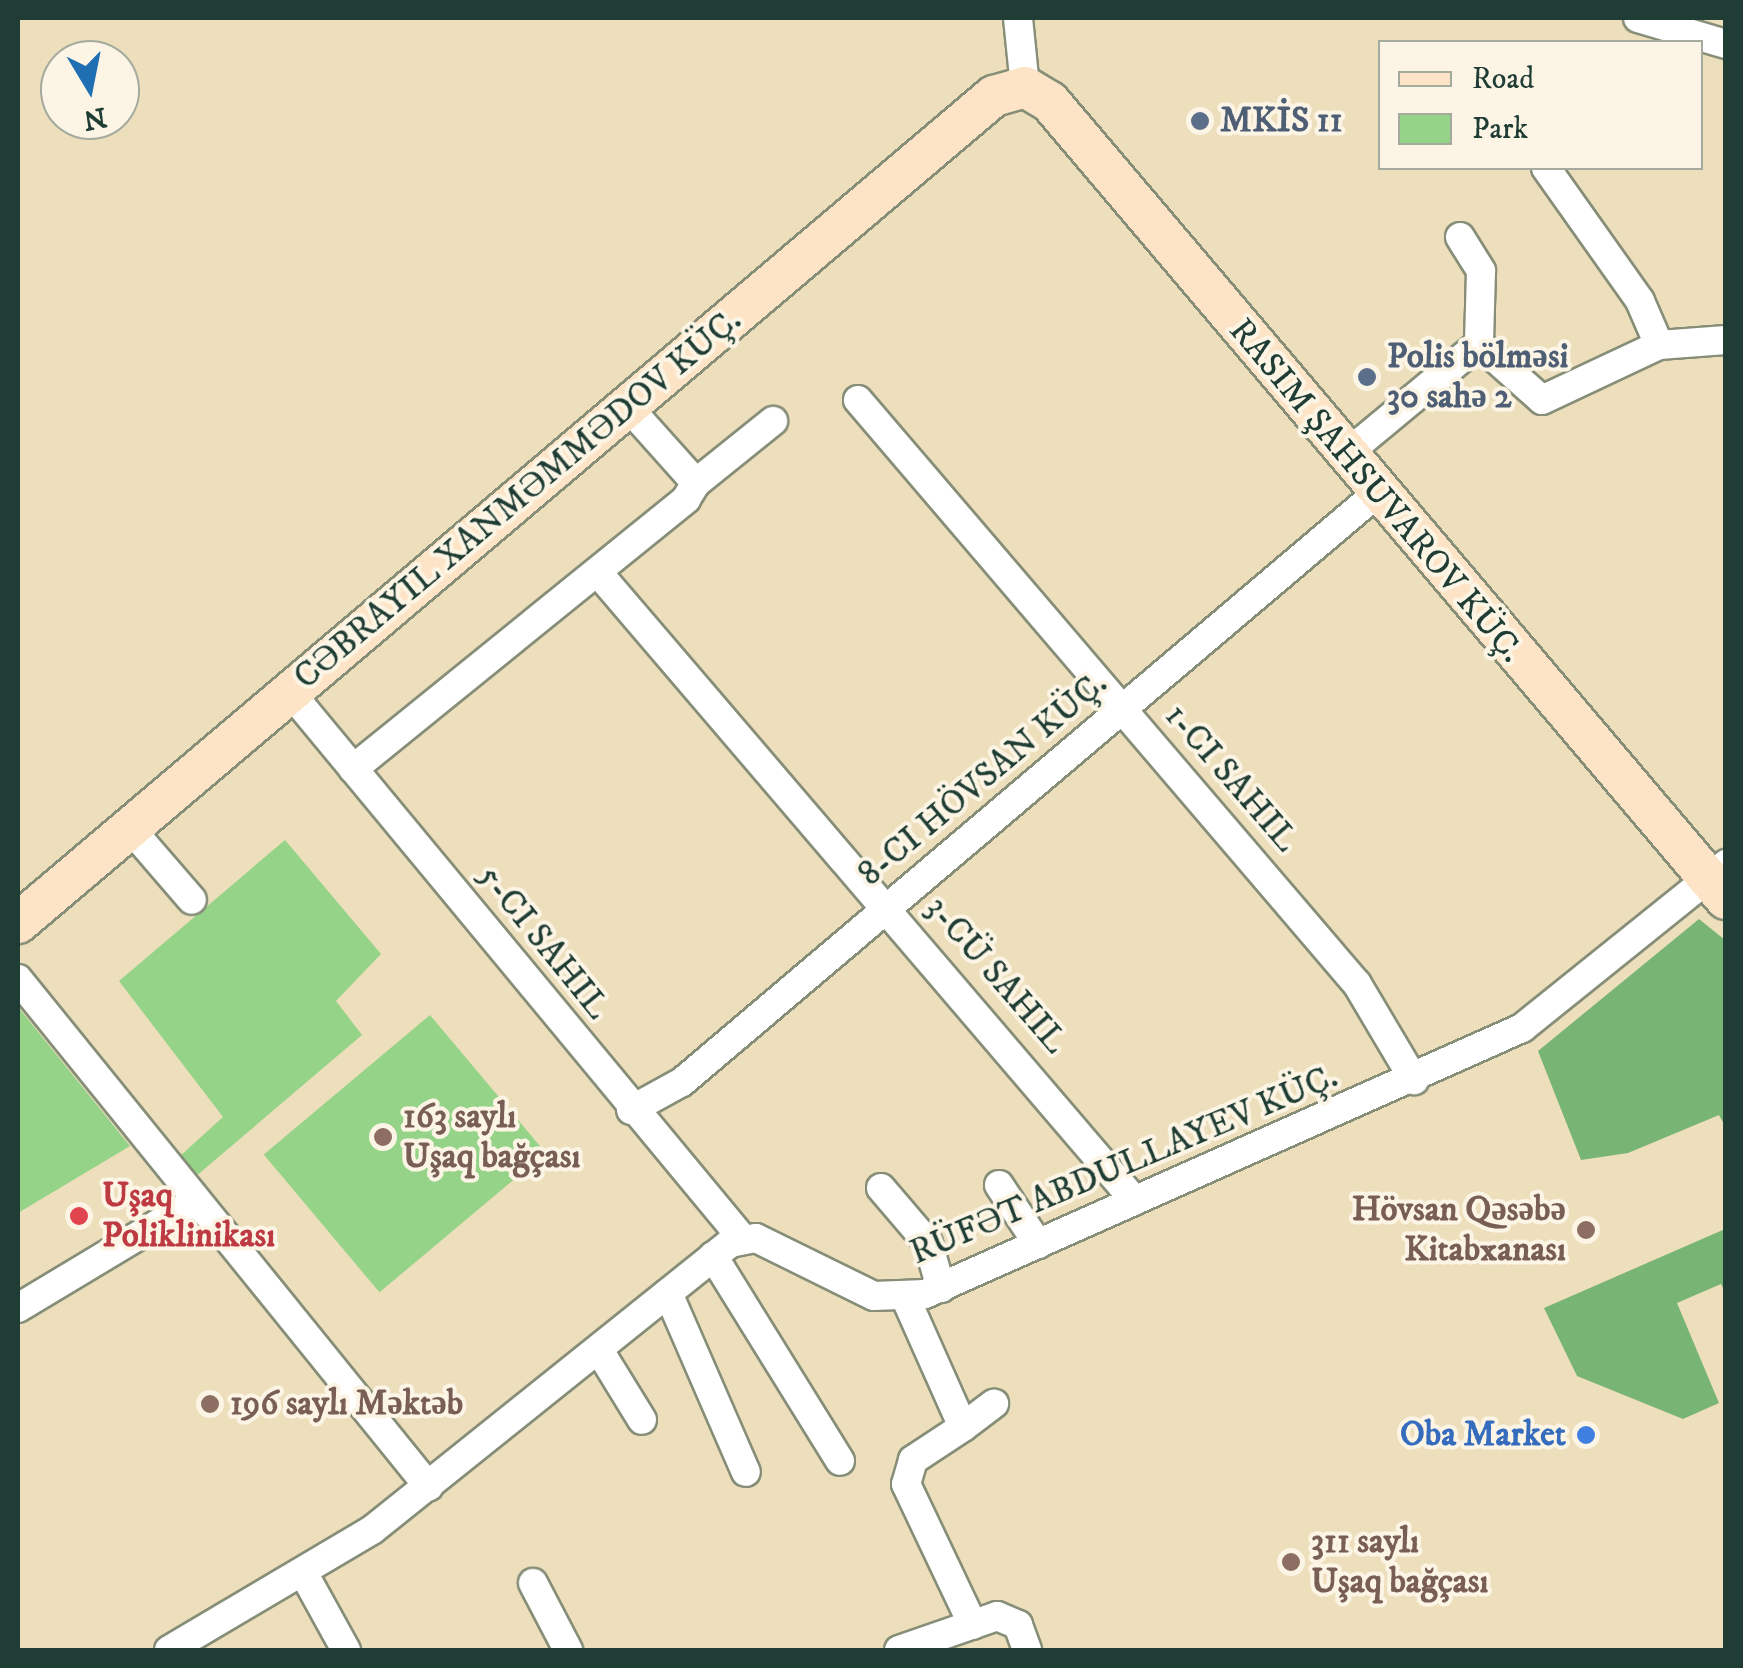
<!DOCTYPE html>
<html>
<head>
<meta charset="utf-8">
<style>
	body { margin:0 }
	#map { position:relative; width:1743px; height:1668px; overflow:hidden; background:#eddebc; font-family:"IM FELL DW Pica",serif }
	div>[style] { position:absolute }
	.green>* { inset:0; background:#95d388; transform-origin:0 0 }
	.forest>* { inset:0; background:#78b574 }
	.roads { filter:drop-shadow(2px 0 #868e78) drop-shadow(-2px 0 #868e78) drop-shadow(0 2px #868e78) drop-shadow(0 -2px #868e78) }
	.street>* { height:28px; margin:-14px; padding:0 14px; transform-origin:14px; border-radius:14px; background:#fff }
	.secondary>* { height:40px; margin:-20px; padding:0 20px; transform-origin:20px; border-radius:20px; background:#fee4c6 }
	.dots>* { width:28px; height:28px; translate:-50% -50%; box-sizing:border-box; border:5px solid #fcf5e5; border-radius:50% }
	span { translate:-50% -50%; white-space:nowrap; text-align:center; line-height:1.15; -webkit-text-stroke:8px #fcf5e5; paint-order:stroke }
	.service-label { font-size:35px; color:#4e5e75; font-weight:700 }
	.left { translate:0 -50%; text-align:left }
	.street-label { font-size:35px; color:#1f3d34 }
	.education-label { font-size:35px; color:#785e54; font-weight:700 }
	.right { translate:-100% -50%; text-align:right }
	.health-label { font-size:35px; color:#be3a42; font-weight:700 }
	.shop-label { font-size:35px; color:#366cbe; font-weight:700 }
	.frame { position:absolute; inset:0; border:20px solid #1f3d34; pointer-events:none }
	.legend { position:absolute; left:1378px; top:40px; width:325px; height:130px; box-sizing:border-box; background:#fcf5e5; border:2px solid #a4ab9e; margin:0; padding:12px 18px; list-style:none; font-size:30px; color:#1f3d34 }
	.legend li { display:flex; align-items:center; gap:20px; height:50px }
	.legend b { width:50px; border:2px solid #a4ab9e }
	.north { position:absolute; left:40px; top:40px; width:100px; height:100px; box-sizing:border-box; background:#fcf5e5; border:2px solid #a4ab9e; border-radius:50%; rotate:170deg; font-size:28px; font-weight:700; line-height:40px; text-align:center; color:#1f3d34 }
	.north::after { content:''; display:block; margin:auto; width:35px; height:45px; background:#1f6fb2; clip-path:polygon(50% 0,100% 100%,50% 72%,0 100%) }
</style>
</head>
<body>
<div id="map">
	<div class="green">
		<i style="clip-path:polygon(285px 840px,381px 954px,336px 1001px,362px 1035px,195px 1177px,180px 1156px,223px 1117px,119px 981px)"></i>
		<i style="clip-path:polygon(18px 1007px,130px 1146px,18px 1213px)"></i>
		<i style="left:430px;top:1015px;width:180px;height:217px;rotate:50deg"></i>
	</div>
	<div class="forest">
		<i style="clip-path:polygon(1699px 919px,1725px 940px,1725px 1126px,1719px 1115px,1628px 1153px,1581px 1160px,1538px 1051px)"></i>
		<i style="clip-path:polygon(1725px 1229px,1725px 1292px,1721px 1284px,1677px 1303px,1719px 1403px,1683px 1419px,1577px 1376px,1544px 1308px)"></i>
	</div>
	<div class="roads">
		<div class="street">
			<i style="left:1018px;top:18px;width:69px;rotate:84.2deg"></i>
			<i style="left:1638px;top:18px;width:92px;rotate:16.5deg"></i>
			<i style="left:1546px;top:168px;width:163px;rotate:54.7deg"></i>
			<i style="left:1640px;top:301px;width:48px;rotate:66.6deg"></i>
			<i style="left:1460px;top:237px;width:40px;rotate:58deg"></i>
			<i style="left:1481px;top:271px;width:73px;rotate:91.6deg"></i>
			<i style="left:858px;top:400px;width:768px;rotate:49.49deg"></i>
			<i style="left:1357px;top:984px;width:112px;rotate:59.3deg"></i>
			<i style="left:1344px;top:456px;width:175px;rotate:-39.7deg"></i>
			<i style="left:1479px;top:344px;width:84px;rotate:41.6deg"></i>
			<i style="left:1542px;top:400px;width:129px;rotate:-25.2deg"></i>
			<i style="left:1659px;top:345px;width:67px;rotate:-4.3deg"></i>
			<i style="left:696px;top:483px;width:99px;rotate:-38.8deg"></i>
			<i style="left:600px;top:575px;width:823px;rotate:49.48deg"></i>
			<i style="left:289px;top:691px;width:710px;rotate:50.37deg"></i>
			<i style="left:353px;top:769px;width:429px;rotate:-39deg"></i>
			<i style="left:686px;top:499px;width:19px;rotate:-58deg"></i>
			<i style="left:696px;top:483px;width:102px;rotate:-131.8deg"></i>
			<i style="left:129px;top:827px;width:96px;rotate:49.2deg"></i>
			<i style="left:18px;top:979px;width:653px;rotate:51.03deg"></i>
			<i style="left:631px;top:1110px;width:58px;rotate:-28.8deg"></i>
			<i style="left:682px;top:1082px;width:910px;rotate:-40.27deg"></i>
			<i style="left:999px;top:1185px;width:71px;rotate:56.5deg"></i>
			<i style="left:881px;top:1188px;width:72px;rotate:49.5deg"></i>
			<i style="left:928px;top:1243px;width:47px;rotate:73.9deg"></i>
			<i style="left:713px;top:1256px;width:241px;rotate:58.2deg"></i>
			<i style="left:668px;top:1293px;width:195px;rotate:66.5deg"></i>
			<i style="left:906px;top:1299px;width:140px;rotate:66deg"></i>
			<i style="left:963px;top:1427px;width:60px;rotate:146.6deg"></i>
			<i style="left:913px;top:1460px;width:25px;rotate:106deg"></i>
			<i style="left:906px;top:1484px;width:156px;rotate:64.6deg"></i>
			<i style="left:18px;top:1308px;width:208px;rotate:-31deg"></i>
			<i style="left:599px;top:1350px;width:82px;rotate:58.4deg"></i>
			<i style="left:963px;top:1427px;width:39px;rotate:-37deg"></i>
			<i style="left:304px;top:1574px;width:87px;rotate:61.1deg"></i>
			<i style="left:533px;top:1583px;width:76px;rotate:62.4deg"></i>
			<i style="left:169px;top:1650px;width:236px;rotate:-30.6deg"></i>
			<i style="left:372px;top:1530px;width:459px;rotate:-38.7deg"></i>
			<i style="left:730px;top:1243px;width:26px;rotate:-11deg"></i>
			<i style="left:756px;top:1238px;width:131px;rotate:26.2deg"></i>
			<i style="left:874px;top:1296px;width:51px;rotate:-2.2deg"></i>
			<i style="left:925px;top:1294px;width:654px;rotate:-24.02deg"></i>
			<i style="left:1522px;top:1028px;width:262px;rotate:-38.8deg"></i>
			<i style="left:899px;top:1650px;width:104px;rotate:-19.1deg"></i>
			<i style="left:997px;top:1616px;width:23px;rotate:23deg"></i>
			<i style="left:1018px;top:1625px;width:27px;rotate:70deg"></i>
		</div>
		<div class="secondary">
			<i style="left:18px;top:923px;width:1279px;rotate:-40.28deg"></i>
			<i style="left:994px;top:96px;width:32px;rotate:-16deg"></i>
			<i style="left:1025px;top:87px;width:29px;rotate:31deg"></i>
			<i style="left:1050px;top:102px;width:1045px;rotate:49.7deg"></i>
		</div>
	</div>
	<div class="dots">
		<i style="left:1200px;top:121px;background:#5c6f8a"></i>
		<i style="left:1367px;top:377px;background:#5c6f8a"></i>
		<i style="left:383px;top:1137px;background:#8d6e63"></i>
		<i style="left:79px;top:1216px;background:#e0444e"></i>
		<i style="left:1586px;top:1230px;background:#8d6e63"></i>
		<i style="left:210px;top:1404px;background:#8d6e63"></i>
		<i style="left:1586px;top:1435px;background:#3f7fe0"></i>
		<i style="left:1291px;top:1562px;background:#8d6e63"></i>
	</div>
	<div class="service-label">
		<span class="left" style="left:1220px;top:121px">MKİS 11</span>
		<span class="left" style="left:1387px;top:377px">Polis bölməsi<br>30 sahə 2</span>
	</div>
	<div class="street-label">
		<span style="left:1376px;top:491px;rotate:50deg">RASIM ŞAHSUVAROV KÜÇ.</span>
		<span style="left:518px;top:499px;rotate:-40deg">CƏBRAYIL XANMƏMMƏDOV KÜÇ.</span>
		<span style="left:1231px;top:778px;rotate:49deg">1-CI SAHIL</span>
		<span style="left:983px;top:779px;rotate:-40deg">8-CI HÖVSAN KÜÇ.</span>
		<span style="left:543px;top:942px;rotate:51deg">5-CI SAHIL</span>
		<span style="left:996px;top:975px;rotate:49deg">3-CÜ SAHIL</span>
		<span style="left:1124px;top:1165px;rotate:-23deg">RÜFƏT ABDULLAYEV KÜÇ.</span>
	</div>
	<div class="education-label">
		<span class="left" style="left:403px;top:1137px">163 saylı<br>Uşaq bağçası</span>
		<span class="right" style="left:1566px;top:1230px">Hövsan Qəsəbə<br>Kitabxanası</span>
		<span class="left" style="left:230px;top:1404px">196 saylı Məktəb</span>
		<span class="left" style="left:1311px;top:1562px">311 saylı<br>Uşaq bağçası</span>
	</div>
	<div class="health-label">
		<span class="left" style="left:102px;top:1216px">Uşaq<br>Poliklinikası</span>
	</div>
	<div class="shop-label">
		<span class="right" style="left:1566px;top:1435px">Oba Market</span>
	</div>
	<div class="frame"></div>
	<ul class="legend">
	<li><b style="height:12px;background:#fee4c6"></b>Road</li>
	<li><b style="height:28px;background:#95d388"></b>Park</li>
	</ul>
	<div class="north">N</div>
</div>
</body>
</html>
